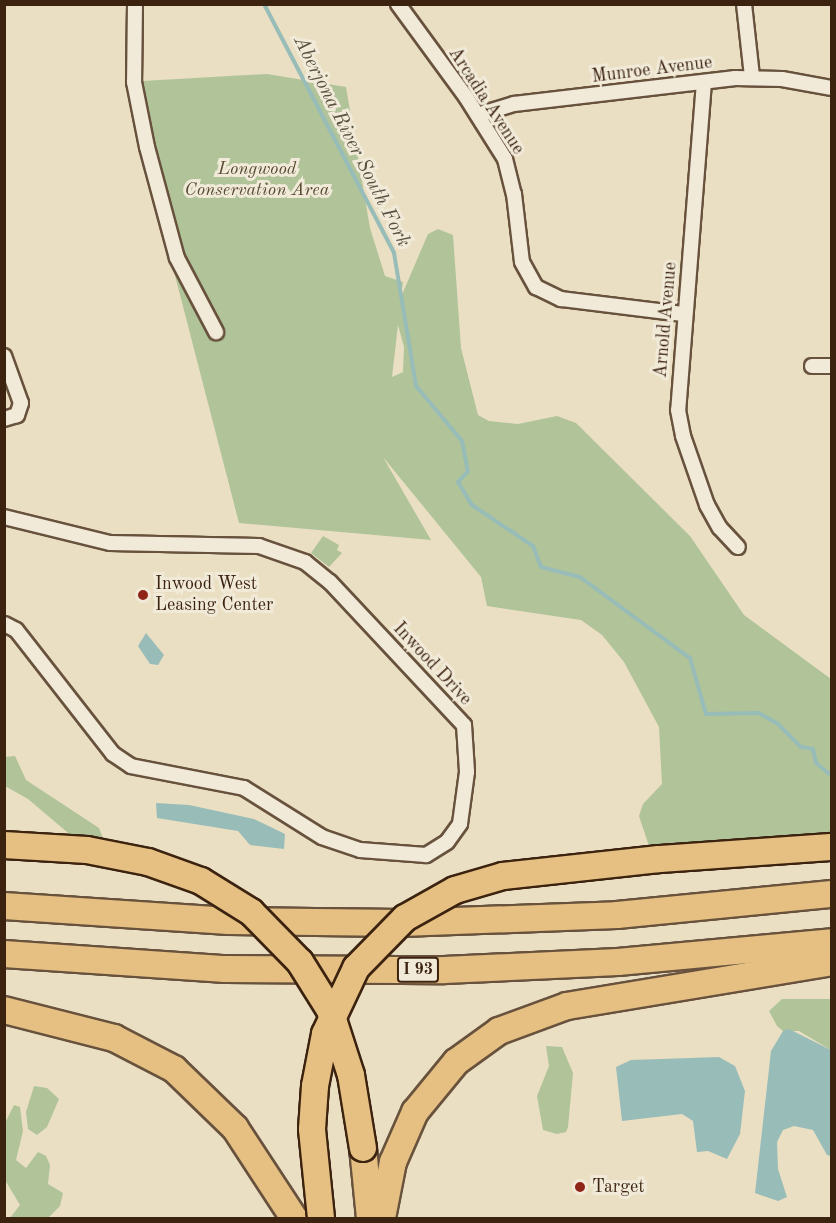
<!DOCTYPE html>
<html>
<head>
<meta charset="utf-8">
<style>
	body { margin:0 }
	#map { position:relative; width:836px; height:1223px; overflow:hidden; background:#eadfc3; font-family:"Old Standard TT",serif }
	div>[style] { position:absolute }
	.green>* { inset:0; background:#b0c399 }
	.water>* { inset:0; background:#98bcb8 }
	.stream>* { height:4px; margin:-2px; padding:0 2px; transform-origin:2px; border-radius:2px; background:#98bcb8 }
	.roads { filter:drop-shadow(2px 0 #68523d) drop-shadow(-2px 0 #68523d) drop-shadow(0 2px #68523d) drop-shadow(0 -2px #68523d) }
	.minor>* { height:14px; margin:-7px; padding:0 7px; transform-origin:7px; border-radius:7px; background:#f1ead8 }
	.motorway>* { height:26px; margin:-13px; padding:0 13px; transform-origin:13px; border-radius:13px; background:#e5c082 }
	.bridges { filter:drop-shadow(2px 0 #3c2310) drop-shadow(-2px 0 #3c2310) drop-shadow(0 2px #3c2310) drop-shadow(0 -2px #3c2310) }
	.motorway-bridge>* { height:26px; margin:-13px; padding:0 13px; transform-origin:13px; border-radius:13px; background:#e5c082 }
	.dots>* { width:16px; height:16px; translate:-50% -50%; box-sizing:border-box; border:3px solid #f1ead8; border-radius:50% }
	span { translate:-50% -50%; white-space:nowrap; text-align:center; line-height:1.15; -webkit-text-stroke:6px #f1ead8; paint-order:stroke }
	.shield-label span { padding:2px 4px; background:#f1ead8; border:2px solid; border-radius:4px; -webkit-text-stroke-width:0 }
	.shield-label { font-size:16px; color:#3c2310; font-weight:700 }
	.street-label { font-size:18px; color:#3c2310 }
	.park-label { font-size:18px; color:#594b32; font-style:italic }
	.poi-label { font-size:18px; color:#3c2310 }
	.left { translate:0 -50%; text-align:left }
	.water-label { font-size:20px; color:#585142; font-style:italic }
	.frame { position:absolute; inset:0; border:6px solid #3c2310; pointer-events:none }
</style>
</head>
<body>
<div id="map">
	<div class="green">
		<i style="clip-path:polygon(evenodd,267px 74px,346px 87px,370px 228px,385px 276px,403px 282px,401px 297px,428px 234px,438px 229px,453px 235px,461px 348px,478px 415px,489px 421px,518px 424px,557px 416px,576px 423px,690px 536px,744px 615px,831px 679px,831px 845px,652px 855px,639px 816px,643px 804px,662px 784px,659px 727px,624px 662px,602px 635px,581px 620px,487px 606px,481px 577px,383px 457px,431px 540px,239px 523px,125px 82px,267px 74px,398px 325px,404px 347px,403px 372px,392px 377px,398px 325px)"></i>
		<i style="clip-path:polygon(323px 536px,339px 545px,337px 550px,342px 553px,329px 567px,311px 553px)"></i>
		<i style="clip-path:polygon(15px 756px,26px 780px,99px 828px,104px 841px,80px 843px,28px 799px,5px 786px,5px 757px)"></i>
		<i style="clip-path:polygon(782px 999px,831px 999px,831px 1050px,799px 1031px,783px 1031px,777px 1026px,769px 1011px)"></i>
		<i style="clip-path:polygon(546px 1046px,562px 1047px,573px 1073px,568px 1127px,566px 1132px,557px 1134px,543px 1130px,537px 1096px,549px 1066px)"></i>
		<i style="clip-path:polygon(34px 1086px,47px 1088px,59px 1099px,47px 1127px,37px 1135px,28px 1129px,26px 1112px)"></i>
		<i style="clip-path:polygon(14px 1105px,20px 1107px,23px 1131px,16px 1160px,26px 1168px,38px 1152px,46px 1156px,50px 1165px,48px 1184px,63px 1193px,60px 1206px,48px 1218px,10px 1218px,20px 1205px,5px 1180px,5px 1123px)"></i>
	</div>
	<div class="water">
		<i style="clip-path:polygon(146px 633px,164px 655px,158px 665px,150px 664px,138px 646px)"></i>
		<i style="clip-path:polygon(156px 803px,189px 805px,254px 819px,285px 834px,284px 849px,250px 845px,238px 831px,157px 818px)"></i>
		<i style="clip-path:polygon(789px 1029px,831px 1050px,831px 1156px,827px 1155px,813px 1130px,794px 1126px,783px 1130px,777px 1142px,778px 1169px,787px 1197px,778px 1201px,755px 1193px,771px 1051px,783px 1031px)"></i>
		<i style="clip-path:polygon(719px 1057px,735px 1066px,745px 1091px,740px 1134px,727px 1159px,708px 1151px,697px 1152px,693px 1121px,682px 1114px,622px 1121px,616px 1067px,631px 1060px)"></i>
	</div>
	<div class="stream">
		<i style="left:264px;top:4px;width:281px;rotate:62.4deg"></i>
		<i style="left:394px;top:253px;width:135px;rotate:80.6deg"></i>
		<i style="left:416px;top:386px;width:72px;rotate:50.1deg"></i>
		<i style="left:462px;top:441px;width:31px;rotate:79deg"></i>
		<i style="left:468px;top:471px;width:15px;rotate:132deg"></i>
		<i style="left:458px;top:482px;width:27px;rotate:59deg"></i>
		<i style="left:472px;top:505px;width:73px;rotate:33.9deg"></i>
		<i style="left:533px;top:546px;width:22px;rotate:69deg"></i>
		<i style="left:541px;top:567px;width:40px;rotate:14.4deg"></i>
		<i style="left:580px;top:577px;width:137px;rotate:36.4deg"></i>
		<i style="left:690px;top:658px;width:58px;rotate:74.1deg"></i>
		<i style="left:706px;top:714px;width:53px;rotate:-1.1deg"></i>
		<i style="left:759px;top:713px;width:22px;rotate:30deg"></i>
		<i style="left:778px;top:724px;width:33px;rotate:45deg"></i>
		<i style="left:801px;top:747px;width:12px;rotate:9deg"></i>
		<i style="left:813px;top:749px;width:14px;rotate:78deg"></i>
		<i style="left:816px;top:763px;width:21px;rotate:39deg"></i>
	</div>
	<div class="roads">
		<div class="minor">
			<i style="left:135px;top:4px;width:78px;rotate:90.7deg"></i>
			<i style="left:134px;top:82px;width:66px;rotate:78.7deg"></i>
			<i style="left:147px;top:147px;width:115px;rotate:74.9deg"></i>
			<i style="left:177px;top:258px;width:84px;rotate:62.2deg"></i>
			<i style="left:398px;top:4px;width:115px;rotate:53.8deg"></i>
			<i style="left:466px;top:97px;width:73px;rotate:57.8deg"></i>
			<i style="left:505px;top:159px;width:36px;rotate:76deg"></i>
			<i style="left:514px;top:194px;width:68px;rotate:83.3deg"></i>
			<i style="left:522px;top:262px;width:29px;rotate:61deg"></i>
			<i style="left:536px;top:287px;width:28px;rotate:26deg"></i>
			<i style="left:561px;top:299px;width:124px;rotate:7deg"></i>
			<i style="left:744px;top:4px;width:73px;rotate:83.7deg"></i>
			<i style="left:704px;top:82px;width:329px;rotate:94.5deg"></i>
			<i style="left:678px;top:410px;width:26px;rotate:79deg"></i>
			<i style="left:683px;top:436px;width:73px;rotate:70.8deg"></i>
			<i style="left:707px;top:505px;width:26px;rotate:61deg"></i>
			<i style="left:720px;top:528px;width:26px;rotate:47deg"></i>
			<i style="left:478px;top:115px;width:38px;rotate:-17deg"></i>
			<i style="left:514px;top:104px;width:223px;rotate:-6.7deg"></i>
			<i style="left:735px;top:78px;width:47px;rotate:1.2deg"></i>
			<i style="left:782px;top:79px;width:51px;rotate:10.2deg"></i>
			<i style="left:4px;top:356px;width:50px;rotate:70.1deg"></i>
			<i style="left:21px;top:403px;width:13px;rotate:108deg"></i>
			<i style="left:17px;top:415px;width:14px;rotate:163deg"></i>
			<i style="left:812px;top:366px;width:20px"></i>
			<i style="left:4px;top:517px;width:109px;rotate:13.8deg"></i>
			<i style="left:110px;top:543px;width:149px;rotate:1.2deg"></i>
			<i style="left:259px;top:546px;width:49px;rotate:19.2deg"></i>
			<i style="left:305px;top:562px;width:32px;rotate:39deg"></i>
			<i style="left:330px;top:582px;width:196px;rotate:46.9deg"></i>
			<i style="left:464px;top:725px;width:47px;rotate:86.3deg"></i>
			<i style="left:467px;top:772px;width:52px;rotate:97.7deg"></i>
			<i style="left:460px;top:824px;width:22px;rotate:126deg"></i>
			<i style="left:447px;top:842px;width:25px;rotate:148deg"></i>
			<i style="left:426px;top:855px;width:66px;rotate:-175.7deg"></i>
			<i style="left:360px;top:850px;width:40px;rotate:-161.1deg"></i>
			<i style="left:322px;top:837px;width:92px;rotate:-147.9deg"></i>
			<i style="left:244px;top:788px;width:115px;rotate:-169deg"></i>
			<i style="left:131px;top:766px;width:22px;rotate:-146deg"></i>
			<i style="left:113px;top:754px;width:157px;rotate:-128deg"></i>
			<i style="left:16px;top:630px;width:13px;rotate:-153deg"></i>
		</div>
		<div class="motorway">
			<i style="left:4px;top:906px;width:225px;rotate:3.8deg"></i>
			<i style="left:229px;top:921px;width:173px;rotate:0.7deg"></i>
			<i style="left:402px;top:923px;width:215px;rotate:-2.1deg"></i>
			<i style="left:617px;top:915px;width:216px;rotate:-5.6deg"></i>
			<i style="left:4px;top:954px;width:222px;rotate:3.9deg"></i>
			<i style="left:225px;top:969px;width:219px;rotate:0.3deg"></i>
			<i style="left:444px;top:970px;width:174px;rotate:-2.6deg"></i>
			<i style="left:618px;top:962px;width:215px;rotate:-5.3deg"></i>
			<i style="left:4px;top:1010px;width:114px;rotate:14.3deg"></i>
			<i style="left:114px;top:1038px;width:68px;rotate:27.3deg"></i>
			<i style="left:174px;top:1069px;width:85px;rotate:44deg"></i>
			<i style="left:235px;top:1128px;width:108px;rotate:56.8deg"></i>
			<i style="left:363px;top:1148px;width:70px;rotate:84.3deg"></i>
			<i style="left:382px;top:1218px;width:57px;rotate:-78.9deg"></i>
			<i style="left:393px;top:1162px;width:55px;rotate:-66.3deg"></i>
			<i style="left:415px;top:1112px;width:65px;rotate:-50.6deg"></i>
			<i style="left:456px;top:1062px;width:53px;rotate:-35.8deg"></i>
			<i style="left:499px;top:1031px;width:72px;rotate:-20.2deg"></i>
			<i style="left:567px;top:1006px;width:269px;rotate:-9.4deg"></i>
		</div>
	</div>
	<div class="bridges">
		<div class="motorway-bridge">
			<i style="left:4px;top:845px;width:83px;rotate:3.4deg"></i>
			<i style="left:87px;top:850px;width:62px;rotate:11.1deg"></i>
			<i style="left:148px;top:862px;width:56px;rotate:19.7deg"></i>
			<i style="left:201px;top:881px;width:59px;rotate:31.8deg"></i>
			<i style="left:251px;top:912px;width:70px;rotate:45.6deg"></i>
			<i style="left:300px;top:962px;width:57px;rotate:58deg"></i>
			<i style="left:330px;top:1010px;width:68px;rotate:72.1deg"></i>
			<i style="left:351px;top:1075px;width:74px;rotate:80.7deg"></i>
			<i style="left:321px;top:1218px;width:89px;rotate:-95.8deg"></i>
			<i style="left:312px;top:1129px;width:43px;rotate:-86deg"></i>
			<i style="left:315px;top:1086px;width:53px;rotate:-79.1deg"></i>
			<i style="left:325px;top:1034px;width:73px;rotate:-64.8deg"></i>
			<i style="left:356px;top:968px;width:70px;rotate:-45.6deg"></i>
			<i style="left:405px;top:918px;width:57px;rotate:-29.2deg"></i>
			<i style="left:455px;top:890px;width:50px;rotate:-16.3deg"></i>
			<i style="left:503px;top:876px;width:157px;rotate:-6.2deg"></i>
			<i style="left:659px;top:859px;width:173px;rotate:-4deg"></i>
		</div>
	</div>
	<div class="dots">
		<i style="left:143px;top:595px;background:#8f2418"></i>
		<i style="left:580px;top:1187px;background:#8f2418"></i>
	</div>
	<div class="shield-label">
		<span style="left:418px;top:970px">I 93</span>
	</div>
	<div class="street-label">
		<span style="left:652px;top:70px;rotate:-7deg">Munroe Avenue</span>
		<span style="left:486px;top:101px;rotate:57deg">Arcadia Avenue</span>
		<span style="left:666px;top:320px;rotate:-85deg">Arnold Avenue</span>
		<span style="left:432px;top:664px;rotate:47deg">Inwood Drive</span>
	</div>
	<div class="park-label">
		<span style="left:257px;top:180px">Longwood<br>Conservation Area</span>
	</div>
	<div class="poi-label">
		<span class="left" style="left:155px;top:595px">Inwood West<br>Leasing Center</span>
		<span class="left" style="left:592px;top:1187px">Target</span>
	</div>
	<div class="water-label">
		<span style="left:351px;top:142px;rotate:63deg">Aberjona River South Fork</span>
	</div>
	<div class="frame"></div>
</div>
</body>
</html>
